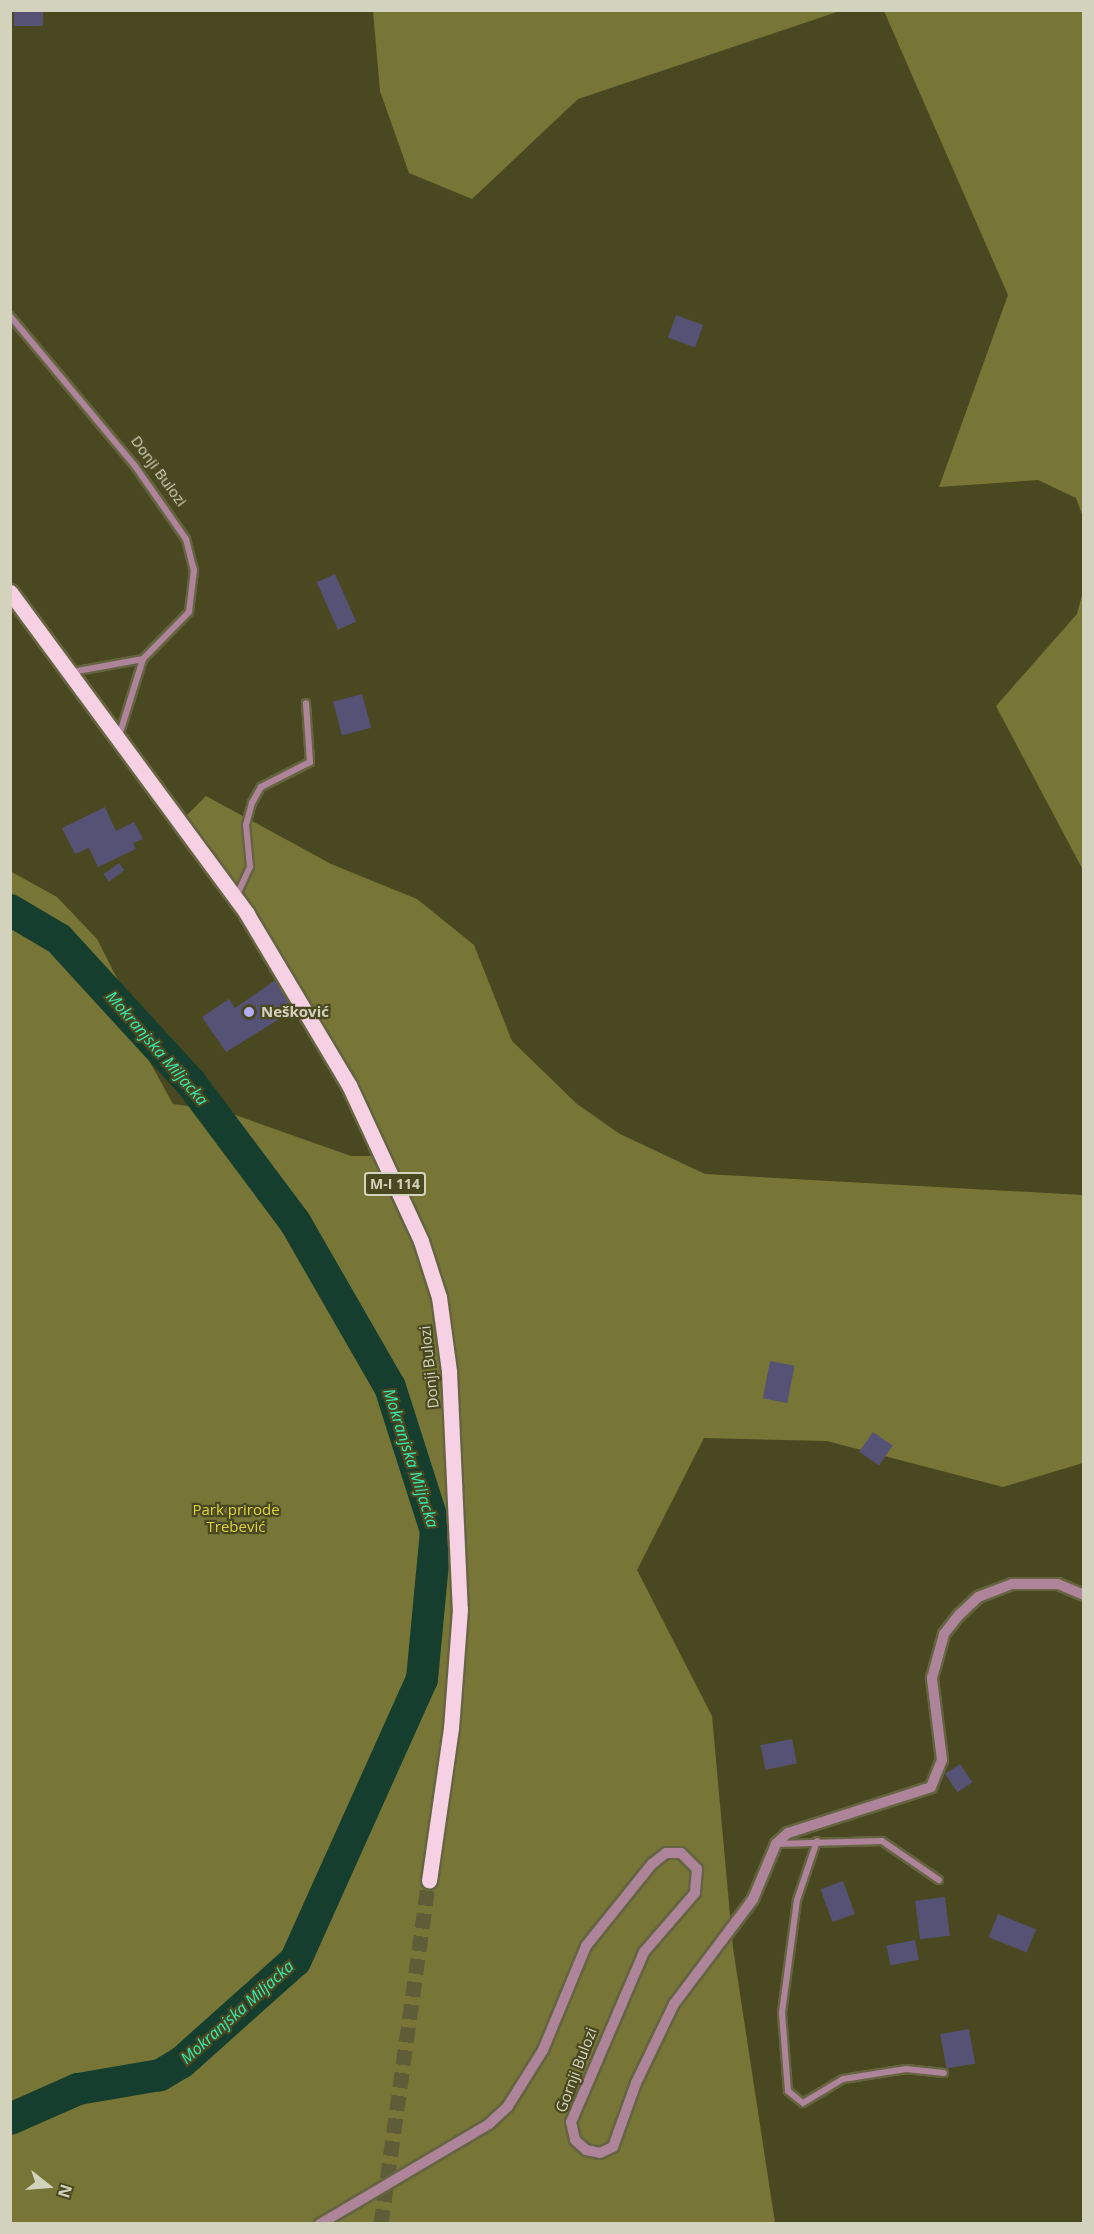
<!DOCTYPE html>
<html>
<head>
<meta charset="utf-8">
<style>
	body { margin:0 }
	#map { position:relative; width:1094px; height:2234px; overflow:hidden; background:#4a4821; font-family:"Open Sans",sans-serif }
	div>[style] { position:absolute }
	.green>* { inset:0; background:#787636 }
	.river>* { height:32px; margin:-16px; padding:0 16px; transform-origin:16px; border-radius:16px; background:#153e2f }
	.building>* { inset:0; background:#555276; transform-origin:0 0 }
	.primary-tunnel>* { height:15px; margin-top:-7.5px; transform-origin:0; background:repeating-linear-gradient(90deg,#5f5d38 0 15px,transparent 0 23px) }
	.roads { filter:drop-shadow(2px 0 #656440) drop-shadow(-2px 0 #656440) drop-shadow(0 2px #656440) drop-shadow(0 -2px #656440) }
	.minor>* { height:6px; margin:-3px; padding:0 3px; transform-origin:3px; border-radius:3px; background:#ae849a }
	.tertiary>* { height:10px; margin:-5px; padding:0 5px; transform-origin:5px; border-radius:5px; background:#ae849a }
	.primary>* { height:15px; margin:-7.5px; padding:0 7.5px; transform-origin:7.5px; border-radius:7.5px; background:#f5d1e3 }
	.dots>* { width:16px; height:16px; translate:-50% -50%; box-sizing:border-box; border:3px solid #4a4821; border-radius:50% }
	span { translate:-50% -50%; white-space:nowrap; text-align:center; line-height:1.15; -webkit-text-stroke:4.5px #4a4821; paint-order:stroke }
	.shield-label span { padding:2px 4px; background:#4a4821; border:2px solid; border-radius:4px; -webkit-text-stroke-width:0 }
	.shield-label { font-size:14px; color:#d3d3bd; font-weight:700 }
	.street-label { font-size:15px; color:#d3d3bd }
	.poi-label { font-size:15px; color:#d3d3bd; font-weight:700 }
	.left { translate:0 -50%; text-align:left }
	.park-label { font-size:15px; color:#dcd53f }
	.water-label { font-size:16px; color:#32ecb4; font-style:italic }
	.frame { position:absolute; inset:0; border:12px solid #d3d3bd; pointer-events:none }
	.north { position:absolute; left:18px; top:2156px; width:60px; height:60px; -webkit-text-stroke:4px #4a4821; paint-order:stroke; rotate:107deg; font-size:16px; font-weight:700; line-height:24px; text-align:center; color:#d3d3bd }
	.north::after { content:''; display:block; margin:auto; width:21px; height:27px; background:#d3d3bd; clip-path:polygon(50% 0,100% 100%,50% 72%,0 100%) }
</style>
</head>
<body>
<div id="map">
	<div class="green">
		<i style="clip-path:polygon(373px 11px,373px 10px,840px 11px,578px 99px,472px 199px,409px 173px,380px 91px)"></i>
		<i style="clip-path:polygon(884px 11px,1083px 11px,1083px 517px,1076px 498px,1038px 480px,939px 487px,1008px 295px)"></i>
		<i style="clip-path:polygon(1083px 591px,1083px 870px,996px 706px,1077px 614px)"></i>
		<i style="clip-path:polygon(206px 796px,331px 864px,417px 899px,474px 945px,512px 1041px,577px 1104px,620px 1134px,705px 1174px,1083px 1195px,1083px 1463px,1003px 1487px,827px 1441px,704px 1438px,637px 1570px,712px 1716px,733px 1948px,775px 2223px,11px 2223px,10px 871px,57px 897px,97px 939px,128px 1000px,146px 1055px,173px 1104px,224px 1111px,351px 1156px,376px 1156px,332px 1059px,272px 959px,174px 828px)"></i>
	</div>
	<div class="river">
		<i style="left:10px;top:910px;width:57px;rotate:30.6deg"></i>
		<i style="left:59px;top:939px;width:195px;rotate:47.5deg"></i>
		<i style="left:191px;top:1083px;width:174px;rotate:53.2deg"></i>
		<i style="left:295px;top:1222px;width:190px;rotate:60.1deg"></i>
		<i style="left:390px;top:1387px;width:151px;rotate:72.3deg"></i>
		<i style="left:436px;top:1531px;width:149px;rotate:95.4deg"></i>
		<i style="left:422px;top:1679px;width:309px;rotate:114.2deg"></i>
		<i style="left:295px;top:1961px;width:152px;rotate:138.2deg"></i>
		<i style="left:182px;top:2062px;width:26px;rotate:149deg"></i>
		<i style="left:160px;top:2075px;width:83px;rotate:170.3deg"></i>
		<i style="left:78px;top:2089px;width:74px;rotate:156.2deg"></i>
	</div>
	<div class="building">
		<i style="left:14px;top:10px;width:29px;height:16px"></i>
		<i style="left:676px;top:315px;width:29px;height:24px;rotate:20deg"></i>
		<i style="left:335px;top:574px;width:52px;height:20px;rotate:66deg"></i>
		<i style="left:362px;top:694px;width:35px;height:30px;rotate:75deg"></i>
		<i style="clip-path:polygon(105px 807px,116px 831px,134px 822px,143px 839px,133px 843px,136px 849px,98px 867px,89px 848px,75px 854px,62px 828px)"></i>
		<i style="left:119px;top:863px;width:9px;height:19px;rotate:54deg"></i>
		<i style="clip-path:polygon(277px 979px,297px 1008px,226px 1052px,202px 1017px,229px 999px,235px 1008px)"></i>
		<i style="left:770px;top:1361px;width:25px;height:38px;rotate:11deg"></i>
		<i style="left:873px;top:1432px;width:24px;height:24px;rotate:35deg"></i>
		<i style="left:792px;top:1739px;width:25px;height:32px;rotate:79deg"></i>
		<i style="left:960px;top:1764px;width:22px;height:18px;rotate:56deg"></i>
		<i style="left:843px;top:1881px;width:35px;height:24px;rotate:70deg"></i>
		<i style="left:945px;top:1897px;width:39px;height:30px;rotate:83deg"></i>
		<i style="left:998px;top:1914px;width:41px;height:25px;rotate:22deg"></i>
		<i style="left:915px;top:1940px;width:20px;height:29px;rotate:79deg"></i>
		<i style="left:969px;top:2029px;width:35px;height:29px;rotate:80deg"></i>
	</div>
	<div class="primary-tunnel">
		<i style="left:381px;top:2224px;width:347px;rotate:-82.1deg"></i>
	</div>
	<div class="roads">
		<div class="minor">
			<i style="left:10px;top:316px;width:195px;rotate:50.2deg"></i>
			<i style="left:135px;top:466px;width:89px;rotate:55.1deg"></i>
			<i style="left:186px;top:539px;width:32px;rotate:76deg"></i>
			<i style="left:194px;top:570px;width:42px;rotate:96.8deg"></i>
			<i style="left:189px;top:612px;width:66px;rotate:134.4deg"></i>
			<i style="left:143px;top:659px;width:81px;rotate:107.3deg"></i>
			<i style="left:72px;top:672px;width:72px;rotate:-10.4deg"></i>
			<i style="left:236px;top:897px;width:33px;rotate:-65deg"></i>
			<i style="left:250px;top:867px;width:42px;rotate:-95.4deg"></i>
			<i style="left:246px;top:825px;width:23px;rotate:-75deg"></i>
			<i style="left:252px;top:803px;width:18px;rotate:-61deg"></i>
			<i style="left:261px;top:787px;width:55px;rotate:-27deg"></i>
			<i style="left:310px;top:762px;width:59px;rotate:-93.9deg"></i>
			<i style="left:817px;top:1841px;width:62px;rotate:108.7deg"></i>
			<i style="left:797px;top:1900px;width:114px;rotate:97.6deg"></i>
			<i style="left:782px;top:2013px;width:78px;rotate:85.6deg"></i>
			<i style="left:788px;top:2091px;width:19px;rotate:39deg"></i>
			<i style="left:803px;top:2103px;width:47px;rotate:-31deg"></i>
			<i style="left:843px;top:2079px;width:64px;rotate:-9deg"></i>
			<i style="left:906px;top:2069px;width:38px;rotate:6deg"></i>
			<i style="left:777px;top:1844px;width:105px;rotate:-1.6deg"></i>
			<i style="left:882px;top:1841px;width:69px;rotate:34.4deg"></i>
		</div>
		<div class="tertiary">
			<i style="left:320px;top:2224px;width:196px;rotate:-30.6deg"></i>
			<i style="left:489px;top:2124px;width:26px;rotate:-43deg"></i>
			<i style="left:508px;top:2106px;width:66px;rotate:-58deg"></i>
			<i style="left:543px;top:2050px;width:113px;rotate:-67.5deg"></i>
			<i style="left:586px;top:1946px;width:105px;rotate:-51.2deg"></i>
			<i style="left:652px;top:1864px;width:18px;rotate:-38deg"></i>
			<i style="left:666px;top:1853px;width:15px"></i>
			<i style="left:681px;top:1853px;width:23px;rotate:45deg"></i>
			<i style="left:697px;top:1869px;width:24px;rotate:95deg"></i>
			<i style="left:695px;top:1893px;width:78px;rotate:130.8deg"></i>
			<i style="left:644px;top:1952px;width:185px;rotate:113.2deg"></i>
			<i style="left:571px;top:2122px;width:18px;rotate:77deg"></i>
			<i style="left:575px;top:2140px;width:15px;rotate:42deg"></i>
			<i style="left:586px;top:2150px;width:14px;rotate:12deg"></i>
			<i style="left:600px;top:2153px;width:14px;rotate:-25deg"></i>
			<i style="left:613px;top:2147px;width:68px;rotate:-70.2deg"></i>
			<i style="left:636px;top:2083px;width:88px;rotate:-64.3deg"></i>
			<i style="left:674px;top:2004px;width:131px;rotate:-53deg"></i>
			<i style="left:753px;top:1899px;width:60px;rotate:-67.3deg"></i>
			<i style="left:776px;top:1844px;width:16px;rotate:-43deg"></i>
			<i style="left:788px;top:1833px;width:150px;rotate:-17.8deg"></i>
			<i style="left:931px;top:1787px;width:29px;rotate:-68deg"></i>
			<i style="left:942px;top:1760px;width:83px;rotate:-97deg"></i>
			<i style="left:932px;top:1678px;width:46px;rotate:-74.7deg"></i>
			<i style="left:944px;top:1634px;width:24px;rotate:-52deg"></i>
			<i style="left:959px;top:1615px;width:26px;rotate:-43deg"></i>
			<i style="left:978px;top:1597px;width:36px;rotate:-21deg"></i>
			<i style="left:1012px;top:1584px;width:46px"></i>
			<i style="left:1058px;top:1584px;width:28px;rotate:23deg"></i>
		</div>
		<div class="primary">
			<i style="left:10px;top:592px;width:400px;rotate:53.6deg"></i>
			<i style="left:247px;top:914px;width:199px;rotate:59.2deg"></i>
			<i style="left:349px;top:1085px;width:172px;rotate:65.2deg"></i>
			<i style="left:421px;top:1241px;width:59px;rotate:72.2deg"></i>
			<i style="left:439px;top:1297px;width:75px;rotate:82.3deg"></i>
			<i style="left:449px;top:1371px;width:238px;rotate:87.4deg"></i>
			<i style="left:460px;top:1609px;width:119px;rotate:94.3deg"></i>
			<i style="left:451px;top:1728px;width:154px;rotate:98.2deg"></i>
		</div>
	</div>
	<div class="dots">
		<i style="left:249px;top:1012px;background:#b2adf9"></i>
	</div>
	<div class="shield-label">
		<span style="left:395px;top:1184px">M-I 114</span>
	</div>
	<div class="street-label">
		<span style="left:159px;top:471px;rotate:54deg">Donji Bulozi</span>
		<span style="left:429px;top:1367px;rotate:-96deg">Donji Bulozi</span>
		<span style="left:576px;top:2070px;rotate:-69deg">Gornji Bulozi</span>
	</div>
	<div class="poi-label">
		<span class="left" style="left:261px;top:1012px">Nešković</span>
	</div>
	<div class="park-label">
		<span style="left:236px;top:1518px">Park prirode<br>Trebević</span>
	</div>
	<div class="water-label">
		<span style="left:157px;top:1048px;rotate:49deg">Mokranjska Miljacka</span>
		<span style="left:411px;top:1458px;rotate:72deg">Mokranjska Miljacka</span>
		<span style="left:237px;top:2012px;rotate:-42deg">Mokranjska Miljacka</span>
	</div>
	<div class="frame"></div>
	<div class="north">N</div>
</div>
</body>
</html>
